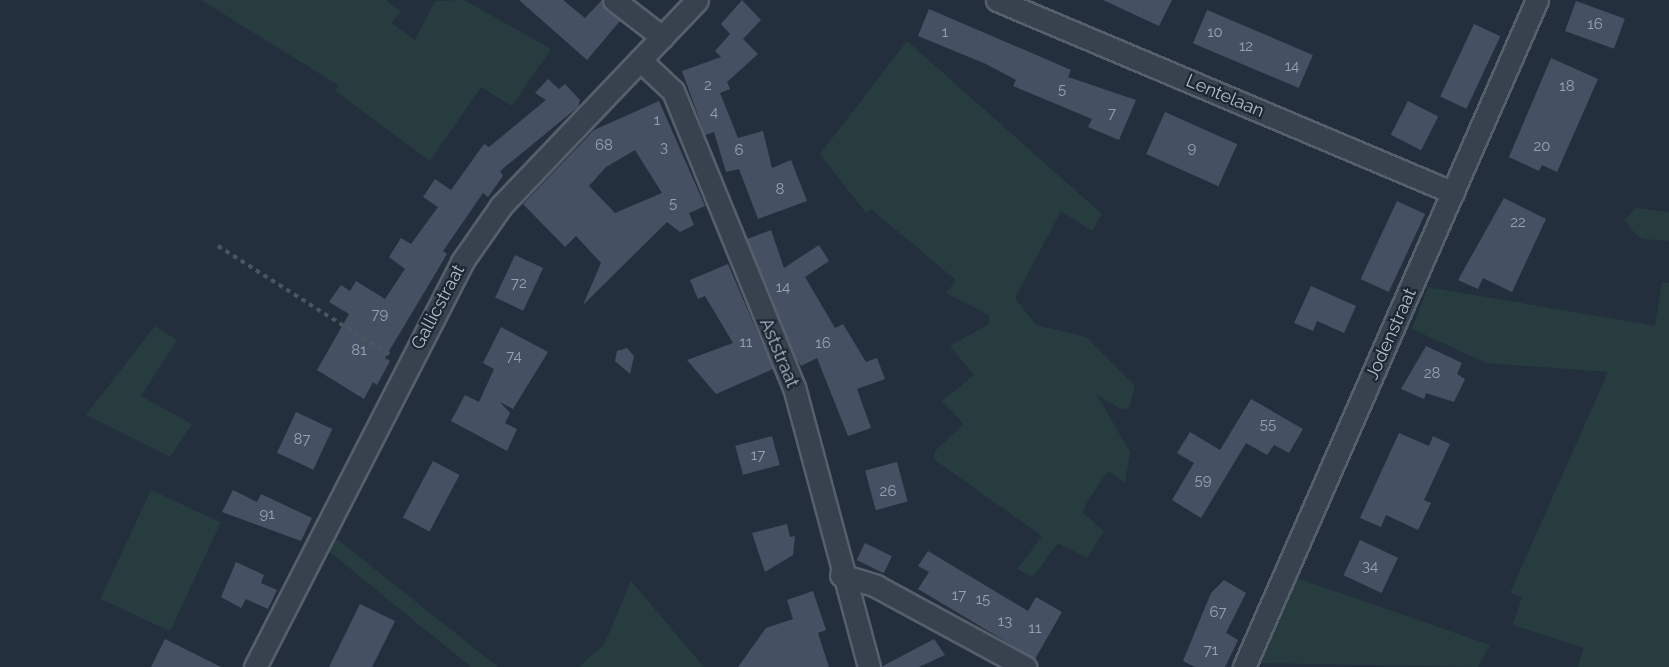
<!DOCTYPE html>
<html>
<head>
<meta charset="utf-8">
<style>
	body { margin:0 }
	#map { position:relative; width:1669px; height:667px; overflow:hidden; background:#242f3e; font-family:Raleway,sans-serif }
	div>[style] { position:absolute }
	.green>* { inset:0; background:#263c3f; transform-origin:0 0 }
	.building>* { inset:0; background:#455162; transform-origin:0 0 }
	.path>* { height:4px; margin-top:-2px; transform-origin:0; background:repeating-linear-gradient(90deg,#44595c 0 4.5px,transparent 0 9px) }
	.roads { filter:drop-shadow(2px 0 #565f6c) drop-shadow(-2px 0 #565f6c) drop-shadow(0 2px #565f6c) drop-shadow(0 -2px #565f6c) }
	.minor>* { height:21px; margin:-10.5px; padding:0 10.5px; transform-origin:10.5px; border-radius:10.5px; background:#38414e }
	span { translate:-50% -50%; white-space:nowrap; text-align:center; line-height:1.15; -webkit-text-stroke:4.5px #1d2633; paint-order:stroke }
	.number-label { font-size:15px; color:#98a1af }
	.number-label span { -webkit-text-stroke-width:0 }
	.street-label { font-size:18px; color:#b4bcc9 }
</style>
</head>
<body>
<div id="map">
	<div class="green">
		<i style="clip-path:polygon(201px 0,386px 0,401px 12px,391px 23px,415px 40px,435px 1px,464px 0,551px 49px,512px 106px,481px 87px,430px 161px,335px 91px,338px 85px)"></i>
		<i style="clip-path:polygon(907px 41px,1102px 214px,1092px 231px,1061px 211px,1015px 298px,1036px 325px,1086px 337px,1135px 386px,1129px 408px,1121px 409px,1097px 395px,1130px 452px,1125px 483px,1108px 471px,1087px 502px,1083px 513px,1104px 531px,1087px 558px,1058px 543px,1033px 577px,1017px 569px,1042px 536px,935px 460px,934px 452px,964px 424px,942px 401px,974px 375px,950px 346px,989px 324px,989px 315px,946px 293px,956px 280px,871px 209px,866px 213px,820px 154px)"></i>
		<i style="clip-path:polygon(1636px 208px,1669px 212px,1669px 241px,1642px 239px,1633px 231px,1625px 220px)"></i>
		<i style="clip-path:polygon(1662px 282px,1669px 283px,1669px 667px,1578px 667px,1584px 648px,1513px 625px,1522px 597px,1510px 593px,1608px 372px,1486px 363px,1412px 329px,1428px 287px,1655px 326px)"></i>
		<i style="clip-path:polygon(155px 326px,177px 340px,141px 396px,192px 424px,170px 457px,86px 415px)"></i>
		<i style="left:151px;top:490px;width:77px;height:120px;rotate:25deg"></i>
		<i style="clip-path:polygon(333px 536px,498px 667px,471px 667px,326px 549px)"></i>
		<i style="clip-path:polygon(1297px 578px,1490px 645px,1478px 667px,1260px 663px)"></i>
		<i style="clip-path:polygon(631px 581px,704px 667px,578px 667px,604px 645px)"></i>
	</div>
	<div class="building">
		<i style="clip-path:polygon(519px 0,563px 0,585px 18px,602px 0,620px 21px,587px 60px)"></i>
		<i style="clip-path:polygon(742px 0,761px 20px,743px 39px,758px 54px,727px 82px,730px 89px,720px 93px,738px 138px,763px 131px,772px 168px,791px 160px,807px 201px,758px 219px,739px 169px,726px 172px,714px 132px,705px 135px,682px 71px,721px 57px,715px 51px,730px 34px,721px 24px)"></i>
		<i style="clip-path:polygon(1103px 0,1172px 0,1159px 26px)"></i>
		<i style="left:1576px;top:1px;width:52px;height:32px;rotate:20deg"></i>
		<i style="clip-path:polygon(929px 9px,1071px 70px,1068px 77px,1136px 100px,1119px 140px,1088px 127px,1092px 119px,1013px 86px,1016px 80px,986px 64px,918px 36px)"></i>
		<i style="left:1207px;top:10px;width:115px;height:36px;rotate:23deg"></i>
		<i style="left:1474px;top:24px;width:29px;height:80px;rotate:25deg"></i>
		<i style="clip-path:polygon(1551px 58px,1598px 79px,1557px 172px,1542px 165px,1539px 171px,1509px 157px)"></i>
		<i style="clip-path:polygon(548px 79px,559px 89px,565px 84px,580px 100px,578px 107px,500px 171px,503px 176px,488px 197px,483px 193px,443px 251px,447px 254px,385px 358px,390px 361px,377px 385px,373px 382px,364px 399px,317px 370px,349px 314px,329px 302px,341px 285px,350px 291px,356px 281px,385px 299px,405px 269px,389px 257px,401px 238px,411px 244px,438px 207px,423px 197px,435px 179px,451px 190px,484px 144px,489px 147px,546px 100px,535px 93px)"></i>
		<i style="clip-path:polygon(evenodd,659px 101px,705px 206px,689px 213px,694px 225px,680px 232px,667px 222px,583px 305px,601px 263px,576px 236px,565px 247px,523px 204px,594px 130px,659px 101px,635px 150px,662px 193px,615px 213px,589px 186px,606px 167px,635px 150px)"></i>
		<i style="left:1408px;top:101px;width:34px;height:38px;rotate:27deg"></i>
		<i style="left:1165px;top:112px;width:79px;height:46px;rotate:24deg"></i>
		<i style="clip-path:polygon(1504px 198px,1546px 219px,1512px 292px,1483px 278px,1478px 289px,1458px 280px)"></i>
		<i style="left:1397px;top:201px;width:31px;height:86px;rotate:25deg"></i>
		<i style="clip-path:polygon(771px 230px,784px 268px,819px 245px,829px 261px,805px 277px,835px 328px,843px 324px,866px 362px,877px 358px,885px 379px,857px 389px,871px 428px,848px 436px,817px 358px,801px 366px,796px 358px,747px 239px)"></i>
		<i style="left:515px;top:255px;width:31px;height:47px;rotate:25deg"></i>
		<i style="clip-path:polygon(728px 264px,773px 369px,716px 394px,687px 360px,733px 343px,705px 296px,698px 299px,690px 280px)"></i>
		<i style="clip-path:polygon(1311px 286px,1356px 306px,1344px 333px,1317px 321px,1313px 331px,1294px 323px)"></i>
		<i style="clip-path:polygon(501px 327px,548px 352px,513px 409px,500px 402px,510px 413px,505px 423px,517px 429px,507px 451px,451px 421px,465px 395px,479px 402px,494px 369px,483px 363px)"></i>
		<i style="clip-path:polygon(1426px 346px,1462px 363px,1457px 374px,1465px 379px,1454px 402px,1426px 393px,1424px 399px,1401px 389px)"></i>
		<i style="clip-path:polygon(627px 348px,634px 356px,630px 374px,615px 361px,617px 351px)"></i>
		<i style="clip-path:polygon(1251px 399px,1303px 429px,1289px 453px,1274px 445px,1267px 455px,1246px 443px,1201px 518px,1172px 500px,1194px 463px,1177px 453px,1190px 432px,1220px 450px)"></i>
		<i style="left:296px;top:412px;width:40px;height:45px;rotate:25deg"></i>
		<i style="clip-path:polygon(1399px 433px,1429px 446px,1433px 436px,1450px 444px,1424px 500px,1431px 503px,1418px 530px,1386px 515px,1381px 527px,1360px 518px)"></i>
		<i style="left:772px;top:436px;width:30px;height:38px;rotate:75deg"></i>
		<i style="left:433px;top:461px;width:30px;height:64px;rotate:28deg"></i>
		<i style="left:897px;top:462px;width:41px;height:33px;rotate:75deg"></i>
		<i style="clip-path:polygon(233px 490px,257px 502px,261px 494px,312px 518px,301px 541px,222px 512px)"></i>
		<i style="clip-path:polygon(787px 524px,790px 537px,795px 536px,793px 555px,765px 572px,752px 533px)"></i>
		<i style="left:1360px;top:540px;width:42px;height:39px;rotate:25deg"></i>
		<i style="left:865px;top:543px;width:30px;height:19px;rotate:26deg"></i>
		<i style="clip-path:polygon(928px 551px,1028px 611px,1036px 597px,1062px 612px,1035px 659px,918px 589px,929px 572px,918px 566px)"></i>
		<i style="clip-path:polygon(236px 562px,264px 575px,261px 583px,277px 590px,268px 609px,246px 599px,241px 608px,221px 597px)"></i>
		<i style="clip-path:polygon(1224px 580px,1246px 593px,1226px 633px,1238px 640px,1225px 667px,1195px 667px,1183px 661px,1211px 593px)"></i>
		<i style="clip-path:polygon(813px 591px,826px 630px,818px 633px,829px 667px,738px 667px,766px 628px,793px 619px,787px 600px)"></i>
		<i style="clip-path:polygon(360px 604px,395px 621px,372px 667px,329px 667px)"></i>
		<i style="clip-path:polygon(165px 639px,221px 667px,151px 667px)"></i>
		<i style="clip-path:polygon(934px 639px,945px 655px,919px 667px,881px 667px)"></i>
	</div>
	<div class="path">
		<i style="left:218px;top:246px;width:205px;rotate:32.4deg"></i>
	</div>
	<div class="roads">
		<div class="minor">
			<i style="left:614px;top:0;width:61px;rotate:37.6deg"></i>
			<i style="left:997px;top:0;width:495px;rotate:22.9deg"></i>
			<i style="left:640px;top:60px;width:45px;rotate:43.2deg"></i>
			<i style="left:673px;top:91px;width:320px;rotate:67.8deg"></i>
			<i style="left:794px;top:387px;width:290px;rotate:75deg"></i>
			<i style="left:841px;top:575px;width:37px;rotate:17deg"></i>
			<i style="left:876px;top:586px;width:170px;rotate:28.5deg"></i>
			<i style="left:255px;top:667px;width:455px;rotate:-62.9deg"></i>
			<i style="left:462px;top:262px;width:68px;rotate:-55.1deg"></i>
			<i style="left:501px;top:206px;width:284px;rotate:-46.4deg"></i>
			<i style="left:1244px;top:667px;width:729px;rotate:-66.29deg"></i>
		</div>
	</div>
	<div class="number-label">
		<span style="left:1595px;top:25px">16</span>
		<span style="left:945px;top:33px">1</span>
		<span style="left:1215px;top:33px">10</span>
		<span style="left:1246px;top:47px">12</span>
		<span style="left:1292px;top:67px">14</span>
		<span style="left:708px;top:86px">2</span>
		<span style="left:1567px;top:87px">18</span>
		<span style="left:1062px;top:90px">5</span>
		<span style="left:714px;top:113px">4</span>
		<span style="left:1112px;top:114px">7</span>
		<span style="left:657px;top:121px">1</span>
		<span style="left:604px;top:146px">68</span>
		<span style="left:1542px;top:147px">20</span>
		<span style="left:664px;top:148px">3</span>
		<span style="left:1192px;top:149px">9</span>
		<span style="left:739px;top:151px">6</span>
		<span style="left:780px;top:190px">8</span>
		<span style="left:673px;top:204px">5</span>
		<span style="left:1518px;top:223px">22</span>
		<span style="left:519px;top:284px">72</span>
		<span style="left:783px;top:288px">14</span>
		<span style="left:380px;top:315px">79</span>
		<span style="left:746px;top:343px">11</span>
		<span style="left:823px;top:344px">16</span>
		<span style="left:359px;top:351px">81</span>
		<span style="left:514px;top:357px">74</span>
		<span style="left:1432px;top:374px">28</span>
		<span style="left:1268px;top:425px">55</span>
		<span style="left:302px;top:440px">87</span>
		<span style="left:758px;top:456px">17</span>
		<span style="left:1203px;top:481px">59</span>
		<span style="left:888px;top:492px">26</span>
		<span style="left:267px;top:515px">91</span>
		<span style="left:1370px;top:567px">34</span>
		<span style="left:959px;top:596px">17</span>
		<span style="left:983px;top:600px">15</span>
		<span style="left:1218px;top:613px">67</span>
		<span style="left:1005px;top:622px">13</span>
		<span style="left:1035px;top:629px">11</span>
		<span style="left:1211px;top:651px">71</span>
	</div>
	<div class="street-label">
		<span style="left:1225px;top:96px;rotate:23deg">Lentelaan</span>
		<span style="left:438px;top:307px;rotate:-62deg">Gallicstraat</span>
		<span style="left:1391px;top:334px;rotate:-66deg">Jodenstraat</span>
		<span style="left:779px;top:353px;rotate:67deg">Aststraat</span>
	</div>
</div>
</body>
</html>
